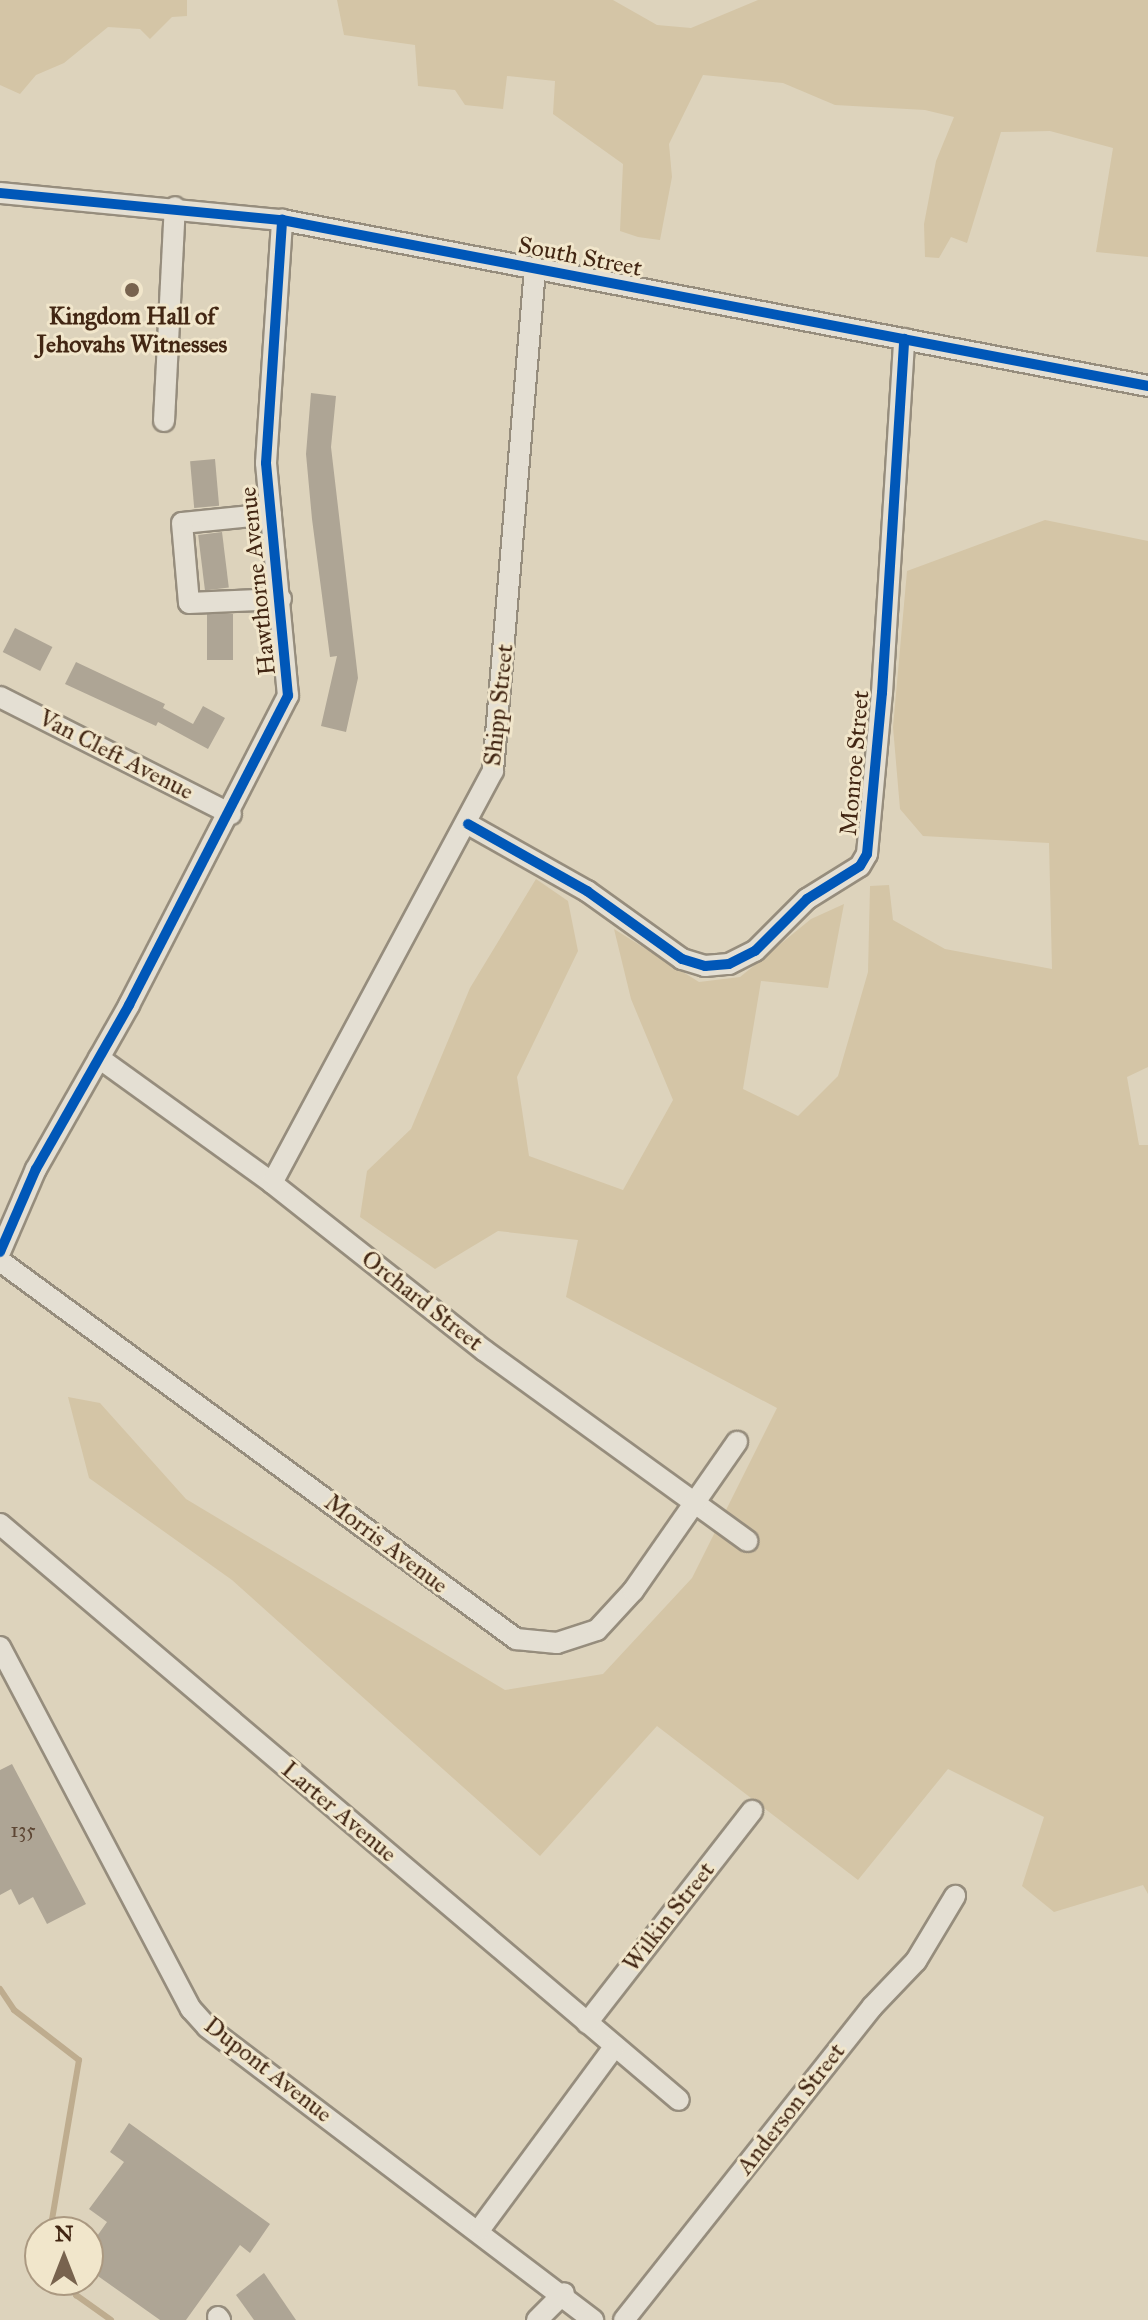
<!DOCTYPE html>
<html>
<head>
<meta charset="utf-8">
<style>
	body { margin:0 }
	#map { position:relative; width:1148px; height:2320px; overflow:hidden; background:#ddd3bc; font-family:"IM FELL Great Primer",serif }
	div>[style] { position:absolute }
	.green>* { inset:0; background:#d4c5a6 }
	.stream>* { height:6px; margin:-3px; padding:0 3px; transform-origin:3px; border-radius:3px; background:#beac8e }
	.building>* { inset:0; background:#aea595; transform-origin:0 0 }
	.roads { filter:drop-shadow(2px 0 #968d7d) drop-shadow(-2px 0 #968d7d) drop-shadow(0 2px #968d7d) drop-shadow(0 -2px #968d7d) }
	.minor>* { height:20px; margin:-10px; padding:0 10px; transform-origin:10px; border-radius:10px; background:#e4dfd3 }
	.cycleway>* { height:10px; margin:-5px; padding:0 5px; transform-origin:5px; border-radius:5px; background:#0057b8 }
	.dots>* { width:22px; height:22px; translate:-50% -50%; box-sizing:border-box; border:4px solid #f1e6cb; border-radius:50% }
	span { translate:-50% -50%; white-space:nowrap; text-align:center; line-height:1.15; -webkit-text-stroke:6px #f1e6cb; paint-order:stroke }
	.number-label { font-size:20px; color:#5d4634 }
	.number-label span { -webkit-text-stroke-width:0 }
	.street-label { font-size:24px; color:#422613 }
	.poi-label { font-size:24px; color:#422613; font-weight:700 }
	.north { position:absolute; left:24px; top:2216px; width:80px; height:80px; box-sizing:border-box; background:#f1e6cb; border:2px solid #ab9981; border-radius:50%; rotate:0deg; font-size:22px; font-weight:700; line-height:32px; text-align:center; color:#422613 }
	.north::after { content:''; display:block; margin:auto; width:28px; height:36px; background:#78634e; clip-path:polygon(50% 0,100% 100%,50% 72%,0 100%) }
</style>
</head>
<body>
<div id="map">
	<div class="green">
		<i style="clip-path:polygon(0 0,187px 0,187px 16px,172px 17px,150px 39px,140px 29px,108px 27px,64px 63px,36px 75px,20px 94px,0 85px)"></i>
		<i style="clip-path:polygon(337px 0,613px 0,657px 25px,691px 28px,758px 0,1148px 0,1148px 257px,1096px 252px,1113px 148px,1050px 131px,1001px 132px,967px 243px,951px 237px,939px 258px,925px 257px,924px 224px,936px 161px,954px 117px,925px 110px,835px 105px,783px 83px,703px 75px,669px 144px,672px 177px,660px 240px,638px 237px,620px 231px,623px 164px,553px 114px,555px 81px,507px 76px,503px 109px,465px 105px,455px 90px,418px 86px,415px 45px,344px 35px)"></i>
		<i style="clip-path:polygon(1045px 520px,1148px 541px,1148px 1067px,1127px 1077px,1139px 1145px,1148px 1145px,1148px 1894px,1143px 1885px,1054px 1912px,1022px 1886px,1044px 1817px,948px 1769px,858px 1880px,657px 1726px,540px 1856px,232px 1580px,89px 1478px,68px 1397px,100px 1403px,186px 1499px,505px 1690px,603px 1674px,692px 1578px,777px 1408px,566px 1297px,578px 1240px,498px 1231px,435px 1269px,360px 1217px,367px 1171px,411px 1129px,470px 988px,536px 879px,568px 901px,578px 951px,517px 1077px,529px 1156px,623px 1190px,673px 1100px,631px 999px,614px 929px,699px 982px,740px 977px,811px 919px,844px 904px,828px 988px,761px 981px,743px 1089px,798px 1116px,838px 1076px,868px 972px,870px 886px,889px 885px,893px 920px,945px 949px,1052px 969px,1049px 843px,923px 836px,900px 809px,893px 727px,907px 571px)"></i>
	</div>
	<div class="stream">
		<i style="left:0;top:1989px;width:25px;rotate:56deg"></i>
		<i style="left:14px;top:2010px;width:82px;rotate:37.6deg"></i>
		<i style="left:79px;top:2060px;width:174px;rotate:99.6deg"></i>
		<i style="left:69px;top:2280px;width:17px;rotate:65deg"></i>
		<i style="left:76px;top:2295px;width:43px;rotate:35.5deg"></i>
	</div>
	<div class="building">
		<i style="clip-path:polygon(311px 393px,336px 396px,331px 447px,358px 678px,346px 732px,321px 726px,337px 656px,330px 657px,312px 519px,306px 454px)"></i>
		<i style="left:215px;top:459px;width:47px;height:25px;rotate:85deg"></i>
		<i style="left:222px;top:532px;width:56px;height:24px;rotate:83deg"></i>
		<i style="left:233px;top:614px;width:46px;height:26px;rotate:90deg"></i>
		<i style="left:15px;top:628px;width:42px;height:27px;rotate:27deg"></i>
		<i style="clip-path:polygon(76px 662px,165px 704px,163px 708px,193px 724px,203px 706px,225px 718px,208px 749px,158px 722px,156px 726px,65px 684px)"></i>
		<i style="clip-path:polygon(12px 1764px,86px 1904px,47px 1924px,33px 1897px,19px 1905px,11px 1889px,0 1895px,0 1770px)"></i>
		<i style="clip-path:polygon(129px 2123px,270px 2224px,250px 2253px,240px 2245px,186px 2320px,160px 2320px,88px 2269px,88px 2249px,107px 2222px,89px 2209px,124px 2162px,110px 2152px)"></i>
		<i style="clip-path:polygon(264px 2273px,296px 2320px,254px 2320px,236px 2295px)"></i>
	</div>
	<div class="roads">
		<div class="minor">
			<i style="left:0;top:193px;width:283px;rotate:5.5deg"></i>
			<i style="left:282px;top:220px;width:882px;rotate:10.85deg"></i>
			<i style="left:164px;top:421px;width:214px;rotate:-87.1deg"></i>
			<i style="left:271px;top:514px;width:89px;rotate:174.2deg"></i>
			<i style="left:182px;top:523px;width:80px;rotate:85deg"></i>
			<i style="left:189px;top:603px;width:92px;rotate:-2.5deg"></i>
			<i style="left:0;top:697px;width:259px;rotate:26.9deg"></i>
			<i style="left:468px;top:824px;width:137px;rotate:29.4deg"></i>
			<i style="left:587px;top:891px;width:117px;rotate:35.6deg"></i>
			<i style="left:682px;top:959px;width:24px;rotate:17deg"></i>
			<i style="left:705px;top:966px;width:24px;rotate:-5deg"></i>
			<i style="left:729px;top:964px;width:29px;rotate:-27deg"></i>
			<i style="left:755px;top:951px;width:74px;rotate:-45deg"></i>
			<i style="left:807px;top:899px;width:62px;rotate:-31.9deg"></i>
			<i style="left:860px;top:866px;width:14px;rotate:-60deg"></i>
			<i style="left:867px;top:854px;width:162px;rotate:-84.7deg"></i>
			<i style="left:882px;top:693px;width:355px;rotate:-86.4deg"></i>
			<i style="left:99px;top:1058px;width:213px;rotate:35.8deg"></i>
			<i style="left:272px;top:1183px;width:271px;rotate:38.3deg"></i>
			<i style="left:485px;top:1351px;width:324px;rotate:35.9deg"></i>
			<i style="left:272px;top:1183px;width:468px;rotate:-61.8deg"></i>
			<i style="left:493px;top:771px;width:504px;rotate:-85.22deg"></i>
			<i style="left:0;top:1252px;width:90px;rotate:-66.6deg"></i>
			<i style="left:36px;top:1169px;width:189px;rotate:-60.4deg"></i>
			<i style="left:129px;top:1005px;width:348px;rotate:-62.8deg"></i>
			<i style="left:288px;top:696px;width:234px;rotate:-95.4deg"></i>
			<i style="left:266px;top:463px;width:244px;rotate:-86.2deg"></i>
			<i style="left:0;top:1261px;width:640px;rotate:36.22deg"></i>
			<i style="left:516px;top:1639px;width:41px;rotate:5.6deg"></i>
			<i style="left:557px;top:1643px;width:42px;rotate:-18deg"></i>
			<i style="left:597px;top:1630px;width:53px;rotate:-47.3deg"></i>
			<i style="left:633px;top:1591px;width:182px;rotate:-55.1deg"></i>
			<i style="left:0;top:1524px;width:890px;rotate:40.31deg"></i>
			<i style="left:0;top:1647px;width:409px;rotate:62.2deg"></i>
			<i style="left:191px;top:2009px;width:24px;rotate:48deg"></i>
			<i style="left:207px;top:2027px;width:485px;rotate:37.2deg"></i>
			<i style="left:587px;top:2023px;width:269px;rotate:-52.1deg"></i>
			<i style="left:480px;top:2229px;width:227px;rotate:-53.6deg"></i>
			<i style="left:218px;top:2317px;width:4px;rotate:56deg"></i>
			<i style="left:537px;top:2320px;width:38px;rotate:-45deg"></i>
			<i style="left:624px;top:2320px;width:399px;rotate:-51.6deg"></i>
			<i style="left:872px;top:2007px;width:64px;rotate:-46.3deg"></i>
			<i style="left:916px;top:1961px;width:76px;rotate:-59deg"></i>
		</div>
	</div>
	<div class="cycleway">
		<i style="left:0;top:193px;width:283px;rotate:5.5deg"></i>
		<i style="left:282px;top:220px;width:882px;rotate:10.85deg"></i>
		<i style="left:468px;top:824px;width:137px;rotate:29.4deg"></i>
		<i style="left:587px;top:891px;width:117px;rotate:35.6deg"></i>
		<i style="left:682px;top:959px;width:24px;rotate:17deg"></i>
		<i style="left:705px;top:966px;width:24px;rotate:-5deg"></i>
		<i style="left:729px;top:964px;width:29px;rotate:-27deg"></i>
		<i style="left:755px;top:951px;width:74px;rotate:-45deg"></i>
		<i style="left:807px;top:899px;width:62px;rotate:-31.9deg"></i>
		<i style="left:860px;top:866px;width:14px;rotate:-60deg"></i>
		<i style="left:867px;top:854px;width:162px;rotate:-84.7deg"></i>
		<i style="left:882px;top:693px;width:355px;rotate:-86.4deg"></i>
		<i style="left:0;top:1252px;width:90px;rotate:-66.6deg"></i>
		<i style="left:36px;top:1169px;width:189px;rotate:-60.4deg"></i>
		<i style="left:129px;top:1005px;width:348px;rotate:-62.8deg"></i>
		<i style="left:288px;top:696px;width:234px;rotate:-95.4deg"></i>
		<i style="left:266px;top:463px;width:244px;rotate:-86.2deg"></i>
	</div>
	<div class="dots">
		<i style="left:132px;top:290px;background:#78634e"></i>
	</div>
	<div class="number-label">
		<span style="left:23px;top:1830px">135</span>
	</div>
	<div class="street-label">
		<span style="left:580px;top:257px;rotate:11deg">South Street</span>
		<span style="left:258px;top:581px;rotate:-96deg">Hawthorne Avenue</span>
		<span style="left:499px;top:705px;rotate:-84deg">Shipp Street</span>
		<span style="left:116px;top:755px;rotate:27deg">Van Cleft Avenue</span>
		<span style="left:855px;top:763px;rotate:-85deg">Monroe Street</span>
		<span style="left:422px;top:1301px;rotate:38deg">Orchard Street</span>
		<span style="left:386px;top:1544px;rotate:37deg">Morris Avenue</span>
		<span style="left:339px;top:1812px;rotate:40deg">Larter Avenue</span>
		<span style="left:669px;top:1917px;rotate:-52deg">Wilkin Street</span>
		<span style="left:268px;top:2070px;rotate:38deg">Dupont Avenue</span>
		<span style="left:791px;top:2109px;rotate:-52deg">Anderson Street</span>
	</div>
	<div class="poi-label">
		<span style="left:132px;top:331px">Kingdom Hall of<br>Jehovahs Witnesses</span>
	</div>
	<div class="north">N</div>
</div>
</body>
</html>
